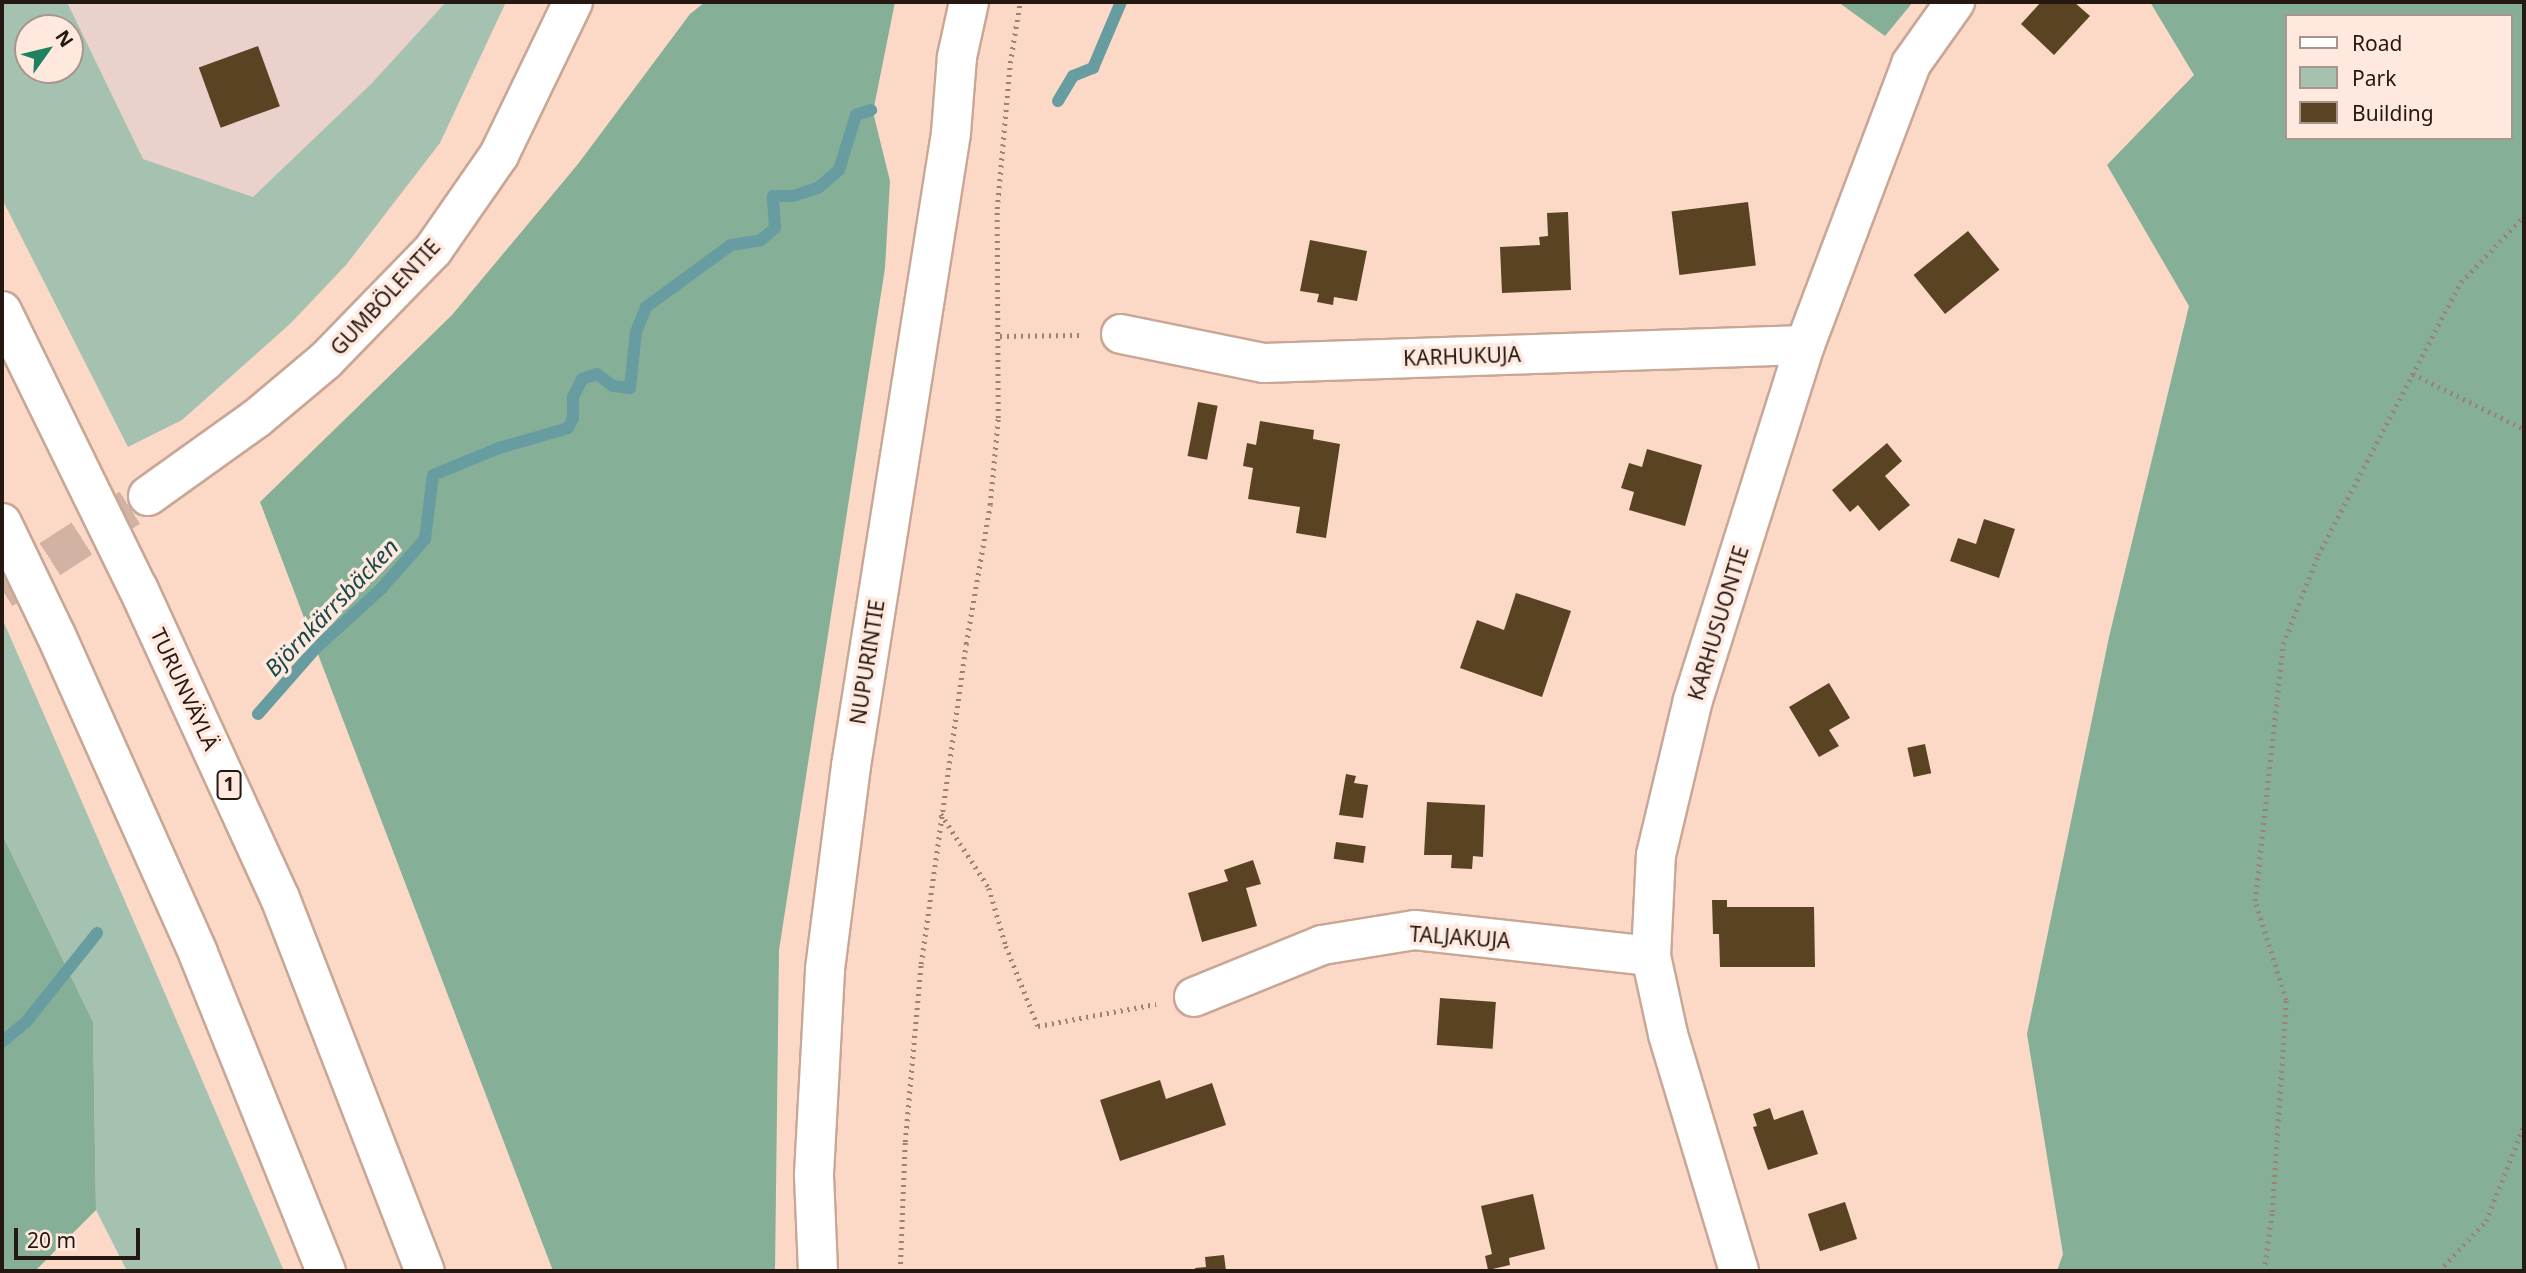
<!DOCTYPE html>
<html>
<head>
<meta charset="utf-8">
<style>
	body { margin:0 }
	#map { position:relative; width:2526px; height:1273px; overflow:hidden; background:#fcd9c7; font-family:"Noto Sans",sans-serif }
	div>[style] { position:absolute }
	.industrial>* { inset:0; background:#ead1cb }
	.green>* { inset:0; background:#a5c2b1 }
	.forest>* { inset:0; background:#86af97 }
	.stream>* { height:12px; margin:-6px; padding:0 6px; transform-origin:6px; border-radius:6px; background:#679da1 }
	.building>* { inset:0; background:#5a4322; transform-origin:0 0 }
	.major-tunnel>* { height:38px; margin-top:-19px; transform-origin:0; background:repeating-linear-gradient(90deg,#d1b2a3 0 38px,transparent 0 57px) }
	.path>* { height:4.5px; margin-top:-2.25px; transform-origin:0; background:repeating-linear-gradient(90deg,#9b8275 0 2px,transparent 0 7px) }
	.roads { filter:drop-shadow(2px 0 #c8a796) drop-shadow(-2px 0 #c8a796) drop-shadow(0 2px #c8a796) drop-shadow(0 -2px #c8a796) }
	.minor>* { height:38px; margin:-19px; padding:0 19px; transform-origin:19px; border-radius:19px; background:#fff }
	.major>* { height:38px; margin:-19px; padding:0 19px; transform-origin:19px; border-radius:19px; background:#fff }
	.highway>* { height:38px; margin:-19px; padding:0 19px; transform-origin:19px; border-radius:19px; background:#fff }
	span { translate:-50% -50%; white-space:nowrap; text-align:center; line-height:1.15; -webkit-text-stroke:7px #ffe9df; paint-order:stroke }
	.shield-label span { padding:2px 5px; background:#ffe9df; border:2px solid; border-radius:5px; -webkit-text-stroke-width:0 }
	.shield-label { font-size:19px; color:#241811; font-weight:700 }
	.street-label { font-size:21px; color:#241811 }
	.water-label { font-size:23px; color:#16484b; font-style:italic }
	.frame { position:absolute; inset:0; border:4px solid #241811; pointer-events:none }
	.legend { position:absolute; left:2285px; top:14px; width:228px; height:126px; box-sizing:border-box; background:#ffe9df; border:2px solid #a7958d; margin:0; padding:9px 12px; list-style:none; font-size:21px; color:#241811 }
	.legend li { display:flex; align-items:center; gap:14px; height:35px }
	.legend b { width:35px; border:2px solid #a7958d }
	.north { position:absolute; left:14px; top:14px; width:70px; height:70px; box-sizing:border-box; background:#ffe9df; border:2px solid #a7958d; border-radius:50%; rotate:56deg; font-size:19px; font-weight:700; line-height:28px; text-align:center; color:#241811 }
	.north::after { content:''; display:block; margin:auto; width:24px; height:32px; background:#1c835e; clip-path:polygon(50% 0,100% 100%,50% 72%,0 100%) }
	.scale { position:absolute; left:14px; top:1228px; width:126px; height:32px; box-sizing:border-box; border:4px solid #241811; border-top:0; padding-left:9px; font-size:21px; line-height:24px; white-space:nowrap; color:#241811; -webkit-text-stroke:5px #ffe9df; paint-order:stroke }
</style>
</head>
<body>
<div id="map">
	<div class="industrial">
		<i style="clip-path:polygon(67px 2px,446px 2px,372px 83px,253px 197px,143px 159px)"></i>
	</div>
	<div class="green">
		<i style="clip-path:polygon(evenodd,2px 2px,67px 2px,143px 159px,253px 197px,372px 83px,446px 2px,506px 2px,440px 143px,346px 265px,291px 323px,182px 420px,128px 447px,2px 199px,2px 2px,28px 28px,70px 28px,70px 70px,28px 70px,28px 28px)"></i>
		<i style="clip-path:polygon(2px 618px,148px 954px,284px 1271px,127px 1271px,96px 1210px,93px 1022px,2px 834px)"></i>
	</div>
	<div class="forest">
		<i style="clip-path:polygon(705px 2px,895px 2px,873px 112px,890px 181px,885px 268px,779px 950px,775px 1271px,553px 1271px,260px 502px,452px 315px,578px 164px,690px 14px)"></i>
		<i style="clip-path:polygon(1838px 2px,1913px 2px,1885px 36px)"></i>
		<i style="clip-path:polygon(evenodd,2150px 2px,2524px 2px,2524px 1271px,2057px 1271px,2063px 1254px,2027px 1034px,2109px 637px,2189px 306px,2107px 165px,2194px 75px,2150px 2px,2286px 16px,2510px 16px,2510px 138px,2286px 138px,2286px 16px)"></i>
		<i style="clip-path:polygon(2px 834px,93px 1022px,96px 1210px,35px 1271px,2px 1271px)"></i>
	</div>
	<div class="stream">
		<i style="left:1058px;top:101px;width:29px;rotate:-59deg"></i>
		<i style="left:1073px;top:76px;width:22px;rotate:-22deg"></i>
		<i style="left:1093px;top:68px;width:72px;rotate:-67deg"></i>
		<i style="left:258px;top:714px;width:88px;rotate:-48.7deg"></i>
		<i style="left:316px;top:648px;width:88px;rotate:-42.2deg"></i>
		<i style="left:381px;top:589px;width:67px;rotate:-48.7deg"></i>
		<i style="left:425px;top:539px;width:64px;rotate:-82.9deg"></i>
		<i style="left:433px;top:475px;width:71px;rotate:-22.2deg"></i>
		<i style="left:499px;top:448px;width:72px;rotate:-16.2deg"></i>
		<i style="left:568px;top:428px;width:11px;rotate:-63deg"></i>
		<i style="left:573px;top:418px;width:21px;rotate:-90deg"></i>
		<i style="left:573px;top:397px;width:20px;rotate:-63deg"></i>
		<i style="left:582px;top:379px;width:16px;rotate:-18deg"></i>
		<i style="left:597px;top:374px;width:20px;rotate:37deg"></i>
		<i style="left:613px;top:386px;width:17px;rotate:7deg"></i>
		<i style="left:630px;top:388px;width:56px;rotate:-83.9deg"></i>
		<i style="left:636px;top:332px;width:27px;rotate:-68deg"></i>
		<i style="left:646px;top:307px;width:105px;rotate:-36.1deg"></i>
		<i style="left:731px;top:245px;width:30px;rotate:-9deg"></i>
		<i style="left:761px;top:240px;width:18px;rotate:-41deg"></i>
		<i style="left:775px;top:228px;width:32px;rotate:-94deg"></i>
		<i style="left:773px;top:196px;width:20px"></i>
		<i style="left:793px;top:196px;width:26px;rotate:-18deg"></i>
		<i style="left:818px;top:188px;width:28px;rotate:-41deg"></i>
		<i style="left:839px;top:170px;width:58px;rotate:-72.8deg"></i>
		<i style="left:856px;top:115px;width:16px;rotate:-18deg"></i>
		<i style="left:2px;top:1042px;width:31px;rotate:-40deg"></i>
		<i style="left:26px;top:1022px;width:114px;rotate:-51.4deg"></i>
	</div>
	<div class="building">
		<i style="clip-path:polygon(2041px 2px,2074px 2px,2090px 16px,2054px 55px,2021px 24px)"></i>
		<i style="left:258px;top:46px;width:64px;height:63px;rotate:70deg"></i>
		<i style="left:1748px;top:202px;width:64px;height:77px;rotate:83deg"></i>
		<i style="clip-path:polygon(1568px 212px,1571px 290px,1502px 293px,1500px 247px,1540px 245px,1539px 237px,1548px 236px,1547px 213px)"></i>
		<i style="left:1968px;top:231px;width:50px;height:70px;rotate:51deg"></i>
		<i style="clip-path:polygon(1310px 240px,1367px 251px,1357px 301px,1334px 297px,1333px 305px,1317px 302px,1319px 294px,1300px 291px)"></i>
		<i style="left:1198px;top:402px;width:20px;height:55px;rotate:11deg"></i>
		<i style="clip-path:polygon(1260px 421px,1314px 430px,1313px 439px,1340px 444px,1326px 538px,1296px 533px,1300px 507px,1248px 499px,1253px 468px,1243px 466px,1247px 443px,1256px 445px)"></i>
		<i style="clip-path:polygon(1887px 443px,1902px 461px,1885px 476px,1910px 505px,1879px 531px,1858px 505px,1850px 512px,1832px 490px)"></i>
		<i style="clip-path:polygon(1647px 449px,1702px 465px,1685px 526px,1629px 510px,1634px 492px,1621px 488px,1629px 463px,1642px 467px)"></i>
		<i style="clip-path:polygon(1984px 519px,2015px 529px,1999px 578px,1950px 561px,1958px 538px,1976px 544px)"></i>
		<i style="clip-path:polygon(1516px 593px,1571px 611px,1542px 697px,1460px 668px,1477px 620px,1504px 630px)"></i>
		<i style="clip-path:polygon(1829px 683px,1850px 718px,1829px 730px,1839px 746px,1819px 757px,1789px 707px)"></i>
		<i style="left:1925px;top:744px;width:30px;height:18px;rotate:78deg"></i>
		<i style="clip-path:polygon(1346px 774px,1356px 776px,1354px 783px,1368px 785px,1363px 818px,1339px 815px)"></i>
		<i style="clip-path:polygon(1427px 802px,1485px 805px,1483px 857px,1473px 856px,1472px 869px,1451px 868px,1452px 855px,1424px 855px)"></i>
		<i style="left:1336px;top:842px;width:30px;height:17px;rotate:8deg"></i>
		<i style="clip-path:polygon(1253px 860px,1261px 884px,1246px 888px,1257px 926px,1202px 942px,1188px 893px,1228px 881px,1224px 870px)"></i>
		<i style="clip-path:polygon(1712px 900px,1727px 900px,1727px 907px,1814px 907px,1815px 967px,1720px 967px,1719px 934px,1713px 934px)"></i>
		<i style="left:1440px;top:998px;width:56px;height:47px;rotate:4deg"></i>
		<i style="clip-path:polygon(1160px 1080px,1166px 1099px,1212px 1083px,1226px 1125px,1120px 1161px,1100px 1100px)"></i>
		<i style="clip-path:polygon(1770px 1108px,1774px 1120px,1803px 1110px,1818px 1154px,1768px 1170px,1753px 1127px,1757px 1126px,1753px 1114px)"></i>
		<i style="clip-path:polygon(1533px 1194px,1545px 1249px,1509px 1258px,1510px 1265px,1488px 1270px,1485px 1256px,1492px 1254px,1481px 1206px)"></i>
		<i style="left:1845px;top:1202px;width:39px;height:39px;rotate:72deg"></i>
		<i style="clip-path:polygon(1224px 1255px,1226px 1271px,1196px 1271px,1195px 1268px,1206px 1267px,1205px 1257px)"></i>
	</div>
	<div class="major-tunnel">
		<i style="left:2px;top:590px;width:174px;rotate:-32.8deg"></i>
	</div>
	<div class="path">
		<i style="left:1000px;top:336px;width:81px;rotate:-0.7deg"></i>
		<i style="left:2413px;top:374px;width:124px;rotate:26.4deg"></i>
		<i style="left:941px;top:814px;width:88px;rotate:57deg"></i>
		<i style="left:989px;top:888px;width:60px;rotate:73.7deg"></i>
		<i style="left:1006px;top:946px;width:86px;rotate:68.2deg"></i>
		<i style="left:1038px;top:1026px;width:120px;rotate:-10.6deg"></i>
		<i style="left:900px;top:1271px;width:129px;rotate:-87.8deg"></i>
		<i style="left:905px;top:1142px;width:179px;rotate:-84.9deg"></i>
		<i style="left:921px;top:964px;width:323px;rotate:-82deg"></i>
		<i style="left:966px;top:644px;width:141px;rotate:-80.2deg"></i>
		<i style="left:990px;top:505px;width:87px;rotate:-84.7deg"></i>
		<i style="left:998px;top:418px;width:209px;rotate:-90.3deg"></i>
		<i style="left:997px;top:209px;width:147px;rotate:-84.9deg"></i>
		<i style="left:1010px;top:63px;width:62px;rotate:-80.7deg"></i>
		<i style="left:2264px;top:1271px;width:60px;rotate:-82.3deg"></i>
		<i style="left:2272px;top:1212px;width:212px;rotate:-86.2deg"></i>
		<i style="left:2286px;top:1000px;width:104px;rotate:-107.4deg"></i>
		<i style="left:2255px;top:901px;width:259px;rotate:-83.8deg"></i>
		<i style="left:2283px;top:644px;width:96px;rotate:-68.5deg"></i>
		<i style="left:2318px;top:555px;width:308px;rotate:-62.4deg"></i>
		<i style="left:2461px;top:282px;width:91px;rotate:-46.3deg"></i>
		<i style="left:2439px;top:1271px;width:69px;rotate:-46.8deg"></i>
		<i style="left:2486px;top:1221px;width:103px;rotate:-68.4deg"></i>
	</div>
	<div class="roads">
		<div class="minor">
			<i style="left:1121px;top:334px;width:146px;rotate:11.5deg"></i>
			<i style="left:1264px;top:363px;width:541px;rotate:-1.91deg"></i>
			<i style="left:1194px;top:997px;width:138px;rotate:-22.1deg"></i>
			<i style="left:1322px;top:945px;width:94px;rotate:-9.2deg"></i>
			<i style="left:1415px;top:930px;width:237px;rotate:6.3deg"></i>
			<i style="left:1739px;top:1271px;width:247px;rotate:-106.7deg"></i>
			<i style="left:1668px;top:1034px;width:80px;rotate:-102.3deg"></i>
			<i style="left:1651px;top:956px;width:101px;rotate:-87.2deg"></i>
			<i style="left:1656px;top:855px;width:159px;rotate:-76.6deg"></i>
			<i style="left:1693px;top:700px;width:372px;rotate:-72.5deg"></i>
			<i style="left:1805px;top:345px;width:300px;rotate:-69.3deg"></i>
			<i style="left:1911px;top:64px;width:76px;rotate:-54.6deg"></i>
		</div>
		<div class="major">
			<i style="left:148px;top:496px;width:134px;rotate:-35.6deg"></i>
			<i style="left:257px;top:418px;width:90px;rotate:-40deg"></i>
			<i style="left:326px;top:360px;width:153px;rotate:-45.8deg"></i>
			<i style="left:433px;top:250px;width:116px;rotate:-55.2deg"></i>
			<i style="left:499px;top:155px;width:170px;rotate:-64.2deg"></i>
			<i style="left:818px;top:1271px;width:97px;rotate:-92.4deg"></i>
			<i style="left:814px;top:1174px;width:205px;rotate:-86.9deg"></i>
			<i style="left:825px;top:969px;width:205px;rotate:-82.7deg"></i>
			<i style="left:851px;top:766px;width:641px;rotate:-81.02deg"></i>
			<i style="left:951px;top:133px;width:76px;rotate:-85.5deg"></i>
			<i style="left:957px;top:57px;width:56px;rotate:-77.7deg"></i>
		</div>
		<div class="highway">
			<i style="left:2px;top:311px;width:309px;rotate:63.9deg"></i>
			<i style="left:138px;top:588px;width:341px;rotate:65.4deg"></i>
			<i style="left:280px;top:898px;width:400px;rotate:68.8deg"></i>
			<i style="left:2px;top:523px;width:124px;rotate:64.3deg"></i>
			<i style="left:56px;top:635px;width:348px;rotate:65.9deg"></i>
			<i style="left:198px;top:953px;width:343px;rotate:68.1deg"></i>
		</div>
	</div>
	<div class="shield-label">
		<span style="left:229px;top:785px">1</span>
	</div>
	<div class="street-label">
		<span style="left:385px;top:297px;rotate:-47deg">GUMBÖLENTIE</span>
		<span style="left:1462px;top:356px;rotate:-2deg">KARHUKUJA</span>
		<span style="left:1718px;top:623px;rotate:-73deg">KARHUSUONTIE</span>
		<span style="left:867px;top:662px;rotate:-81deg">NUPURINTIE</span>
		<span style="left:185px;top:689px;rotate:65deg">TURUNVÄYLÄ</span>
		<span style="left:1460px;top:937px;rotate:4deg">TALJAKUJA</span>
	</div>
	<div class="water-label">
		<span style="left:331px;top:607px;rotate:-46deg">Björnkärrsbäcken</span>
	</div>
	<div class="frame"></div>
	<ul class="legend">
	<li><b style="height:9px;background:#fff"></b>Road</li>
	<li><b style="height:19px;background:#a5c2b1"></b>Park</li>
	<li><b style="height:19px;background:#5a4322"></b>Building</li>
	</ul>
	<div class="north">N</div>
	<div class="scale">20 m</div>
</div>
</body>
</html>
